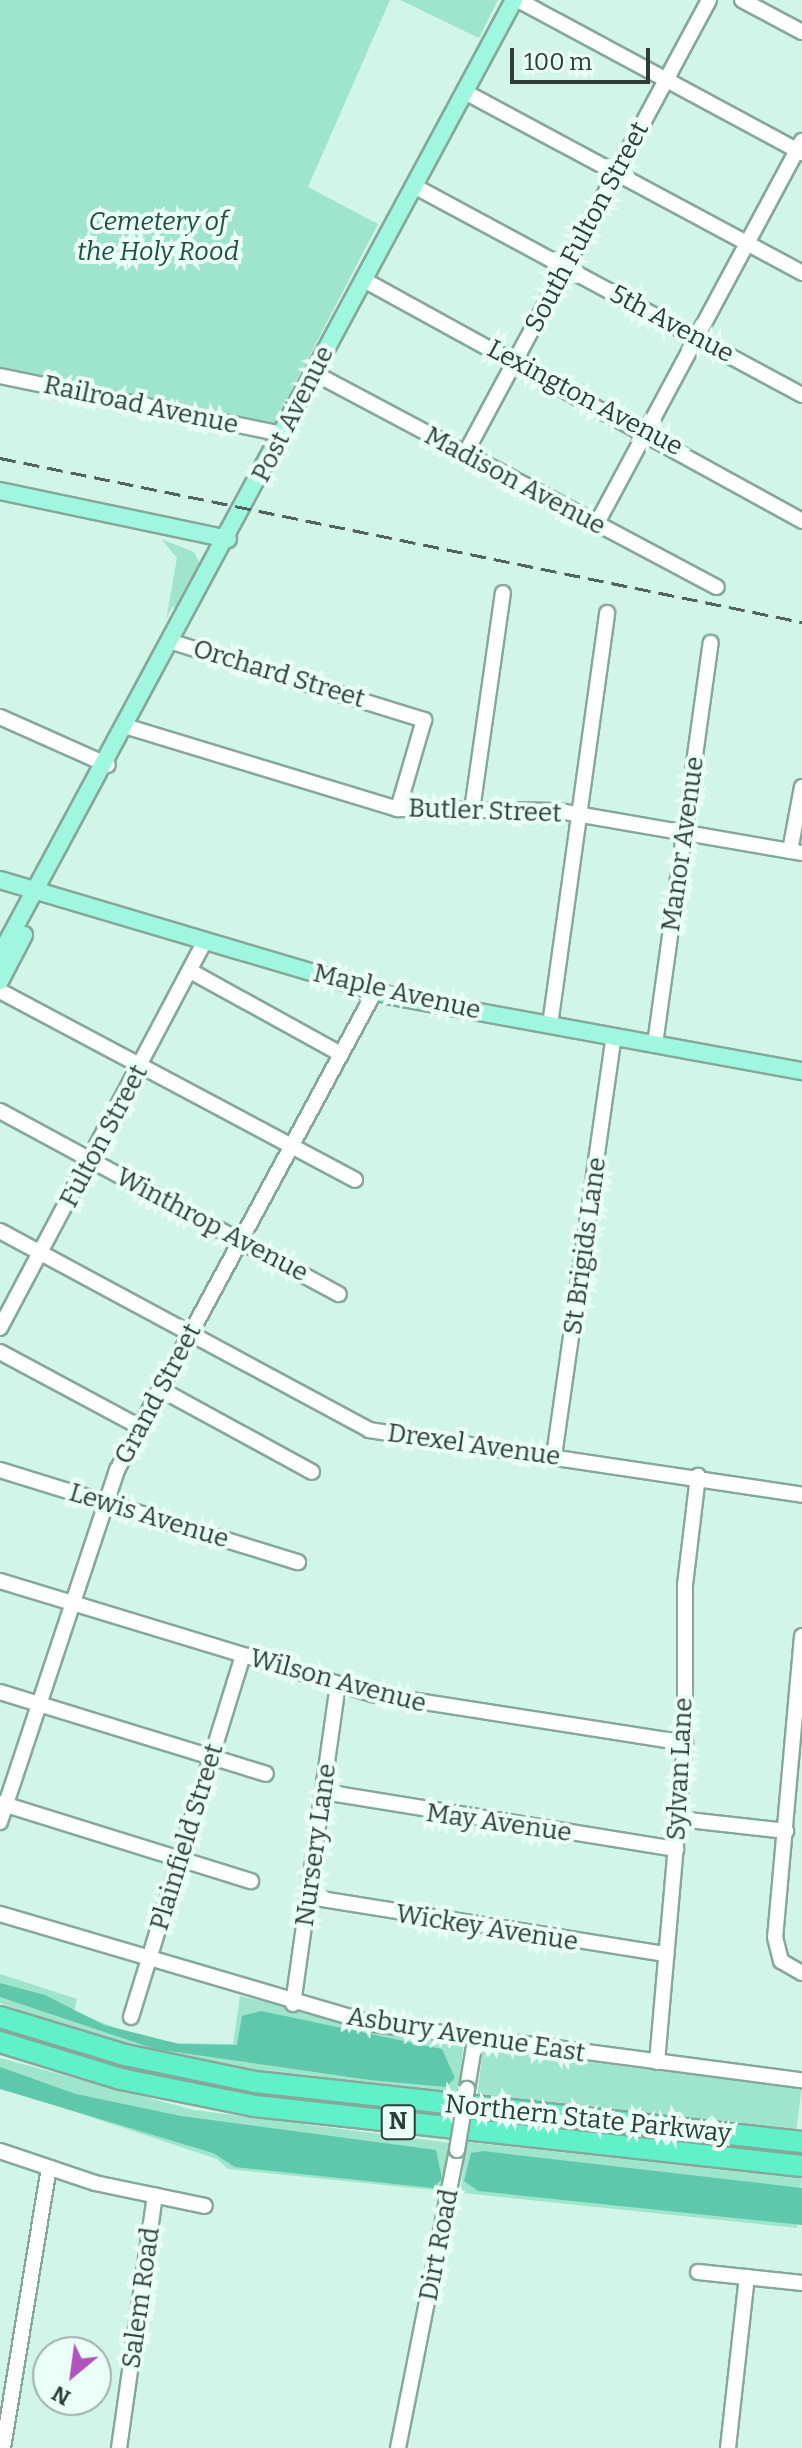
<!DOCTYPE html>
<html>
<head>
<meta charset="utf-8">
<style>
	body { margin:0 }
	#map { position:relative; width:802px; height:2448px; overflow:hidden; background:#d2f5e9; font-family:Bitter,serif }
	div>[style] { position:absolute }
	.green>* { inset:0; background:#9fe5ce; transform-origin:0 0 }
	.forest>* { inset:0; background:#5fc8aa }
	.roads { filter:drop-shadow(2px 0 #86a79b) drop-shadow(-2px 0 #86a79b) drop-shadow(0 2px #86a79b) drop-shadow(0 -2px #86a79b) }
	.minor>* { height:14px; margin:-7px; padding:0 7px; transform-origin:7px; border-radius:7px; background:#fff }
	.major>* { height:16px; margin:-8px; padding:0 8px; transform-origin:8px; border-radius:8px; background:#a0f7df }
	.highway>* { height:20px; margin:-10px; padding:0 10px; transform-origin:10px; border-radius:10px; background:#60f1c9 }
	.rail>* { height:3px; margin-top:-1.5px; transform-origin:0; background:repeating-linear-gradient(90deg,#52645e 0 16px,transparent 0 24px) }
	.bridges { filter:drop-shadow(2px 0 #86a79b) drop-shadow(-2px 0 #86a79b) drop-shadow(0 2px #86a79b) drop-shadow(0 -2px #86a79b) }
	.minor-bridge>* { height:14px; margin:-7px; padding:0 7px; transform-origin:7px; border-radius:7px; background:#fff }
	span { translate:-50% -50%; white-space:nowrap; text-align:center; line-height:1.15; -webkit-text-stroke:8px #eafff7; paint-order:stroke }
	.shield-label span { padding:2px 6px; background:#eafff7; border:2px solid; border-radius:6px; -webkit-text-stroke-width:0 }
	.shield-label { font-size:24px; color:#2f3d38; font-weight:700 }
	.park-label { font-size:26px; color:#204e41; font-style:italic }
	.street-label { font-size:26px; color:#2f3d38 }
	.north { position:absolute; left:32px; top:2336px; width:80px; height:80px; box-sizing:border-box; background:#eafff7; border:2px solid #9fb1ab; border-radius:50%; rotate:209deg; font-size:22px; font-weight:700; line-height:32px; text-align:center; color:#2f3d38 }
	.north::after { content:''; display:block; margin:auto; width:28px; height:36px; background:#b053be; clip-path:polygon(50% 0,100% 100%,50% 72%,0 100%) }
	.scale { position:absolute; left:510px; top:48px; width:140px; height:36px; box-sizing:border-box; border:4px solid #2f3d38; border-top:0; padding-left:10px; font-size:24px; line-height:28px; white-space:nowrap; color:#2f3d38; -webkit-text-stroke:6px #eafff7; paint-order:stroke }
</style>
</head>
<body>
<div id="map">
	<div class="green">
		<i style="clip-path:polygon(0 0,390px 0,308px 187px,378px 224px,274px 424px,0 369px)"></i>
		<i style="clip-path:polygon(400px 0,498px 0,479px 38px)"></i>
		<i style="clip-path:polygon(161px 539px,194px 552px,201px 566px,183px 608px,172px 607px,166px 620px,177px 558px)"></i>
		<i style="clip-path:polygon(0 1974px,77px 1999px,74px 2011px,136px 2036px,177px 2043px,233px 2044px,240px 1996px,463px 2047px,459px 2093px,241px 2070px,105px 2040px,0 2003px)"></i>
		<i style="left:483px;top:2049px;width:321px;height:46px;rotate:7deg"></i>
		<i style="clip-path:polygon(0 2058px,194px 2110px,451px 2143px,443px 2191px,228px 2169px,217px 2159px,0 2087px)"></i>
		<i style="left:466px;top:2142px;width:338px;height:51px;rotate:6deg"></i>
	</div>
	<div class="forest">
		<i style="clip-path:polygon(0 1983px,45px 1995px,104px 2025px,179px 2044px,237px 2045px,242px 2016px,261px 2011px,442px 2049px,455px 2078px,446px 2087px,370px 2080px,155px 2049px,0 1997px)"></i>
		<i style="clip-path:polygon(0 2067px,76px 2094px,181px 2116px,436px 2150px,442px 2179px,433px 2188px,235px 2167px,213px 2153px,0 2089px)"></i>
		<i style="clip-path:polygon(483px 2151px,802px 2188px,802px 2225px,478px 2191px,464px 2181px,471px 2153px)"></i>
	</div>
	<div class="roads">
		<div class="minor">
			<i style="left:518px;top:0;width:323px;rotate:28.3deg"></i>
			<i style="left:742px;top:0;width:68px;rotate:28.1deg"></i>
			<i style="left:465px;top:92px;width:383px;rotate:28.2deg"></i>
			<i style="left:414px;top:186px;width:441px;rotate:28.3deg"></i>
			<i style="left:364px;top:280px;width:500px;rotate:28.8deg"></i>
			<i style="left:314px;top:373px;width:456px;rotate:28deg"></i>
			<i style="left:0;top:376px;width:289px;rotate:11.6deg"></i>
			<i style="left:465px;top:454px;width:515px;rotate:-61.74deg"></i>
			<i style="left:596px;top:525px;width:436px;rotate:-61.8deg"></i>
			<i style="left:172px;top:642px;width:264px;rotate:17.2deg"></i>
			<i style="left:424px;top:720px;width:93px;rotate:106.3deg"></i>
			<i style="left:0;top:717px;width:118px;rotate:24deg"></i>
			<i style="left:128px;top:727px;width:282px;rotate:16.9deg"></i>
			<i style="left:398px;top:809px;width:161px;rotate:0.7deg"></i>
			<i style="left:559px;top:811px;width:247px;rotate:9.8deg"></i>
			<i style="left:472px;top:810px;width:219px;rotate:-81.9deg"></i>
			<i style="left:790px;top:851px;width:65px;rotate:-79.4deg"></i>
			<i style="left:194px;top:973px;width:168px;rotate:28.9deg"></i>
			<i style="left:0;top:991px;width:402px;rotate:28deg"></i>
			<i style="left:550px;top:1025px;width:416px;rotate:-82.1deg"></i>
			<i style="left:655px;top:1044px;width:405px;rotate:-82.1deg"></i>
			<i style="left:0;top:1111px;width:385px;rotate:28.4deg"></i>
			<i style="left:0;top:1231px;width:419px;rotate:28.3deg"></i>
			<i style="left:369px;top:1430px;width:438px;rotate:8.5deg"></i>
			<i style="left:0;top:1328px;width:437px;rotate:-62.1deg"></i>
			<i style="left:0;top:1352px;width:159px;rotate:28.2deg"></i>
			<i style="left:160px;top:1389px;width:173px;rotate:28.6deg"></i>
			<i style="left:554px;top:1456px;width:423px;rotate:-81.9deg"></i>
			<i style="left:0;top:1470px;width:312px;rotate:17.2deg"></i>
			<i style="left:0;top:1581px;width:390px;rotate:16.9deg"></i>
			<i style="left:373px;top:1694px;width:316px;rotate:8.9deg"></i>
			<i style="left:802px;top:1636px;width:302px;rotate:95.1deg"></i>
			<i style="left:775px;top:1937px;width:25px;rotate:76deg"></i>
			<i style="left:781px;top:1961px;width:24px;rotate:30deg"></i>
			<i style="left:0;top:1692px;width:278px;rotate:17.1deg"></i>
			<i style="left:324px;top:1792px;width:357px;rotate:9.2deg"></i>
			<i style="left:0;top:1803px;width:263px;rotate:17.3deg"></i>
			<i style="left:679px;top:1819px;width:108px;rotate:6.4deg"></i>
			<i style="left:0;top:1822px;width:371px;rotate:-71.6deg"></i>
			<i style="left:117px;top:1470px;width:544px;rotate:-61.69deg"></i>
			<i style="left:309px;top:1897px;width:362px;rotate:9.1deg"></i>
			<i style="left:0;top:1914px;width:390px;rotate:16.4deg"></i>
			<i style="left:374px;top:2024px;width:432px;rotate:7.5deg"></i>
			<i style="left:293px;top:2004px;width:322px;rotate:-82deg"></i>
			<i style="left:131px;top:2017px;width:378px;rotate:-72.8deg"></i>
			<i style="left:657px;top:2062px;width:320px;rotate:-85deg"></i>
			<i style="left:685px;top:1743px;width:158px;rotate:-90deg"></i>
			<i style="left:685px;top:1585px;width:110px;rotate:-83.2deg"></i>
			<i style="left:467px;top:2089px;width:50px;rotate:-80.7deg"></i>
			<i style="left:0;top:2151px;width:100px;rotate:18.6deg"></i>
			<i style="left:95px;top:2183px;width:112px;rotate:11.8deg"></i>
			<i style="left:698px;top:2272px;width:105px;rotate:6deg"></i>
			<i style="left:3px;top:2448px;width:284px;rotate:-80.7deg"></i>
			<i style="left:119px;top:2448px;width:255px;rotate:-81.9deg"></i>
			<i style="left:398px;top:2448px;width:304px;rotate:-78.8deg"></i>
			<i style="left:728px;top:2448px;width:172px;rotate:-83.7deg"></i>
		</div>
		<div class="major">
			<i style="left:0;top:491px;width:233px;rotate:11.9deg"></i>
			<i style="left:0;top:880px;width:409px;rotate:16.5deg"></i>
			<i style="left:392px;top:996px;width:417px;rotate:10.4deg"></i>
			<i style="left:0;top:955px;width:1085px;rotate:-61.71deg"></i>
			<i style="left:0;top:981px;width:52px;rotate:-62.4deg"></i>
		</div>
		<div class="highway">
			<i style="left:0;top:2017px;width:131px;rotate:16.9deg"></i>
			<i style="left:125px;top:2055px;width:133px;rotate:11.7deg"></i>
			<i style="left:255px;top:2082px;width:550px;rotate:6.26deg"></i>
			<i style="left:0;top:2042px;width:127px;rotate:17deg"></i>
			<i style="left:121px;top:2079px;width:137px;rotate:11.4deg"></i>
			<i style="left:255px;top:2106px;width:550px;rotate:6.26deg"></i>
		</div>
	</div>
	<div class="rail">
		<i style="left:0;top:458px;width:819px;rotate:11.56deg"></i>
	</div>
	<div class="bridges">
		<div class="minor-bridge">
			<i style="left:457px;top:2150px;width:62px;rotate:-80.7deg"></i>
		</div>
	</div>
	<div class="shield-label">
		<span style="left:398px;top:2122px">N</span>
	</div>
	<div class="park-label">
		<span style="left:158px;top:237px">Cemetery of<br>the Holy Rood</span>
	</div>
	<div class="street-label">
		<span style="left:587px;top:227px;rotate:-62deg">South Fulton Street</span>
		<span style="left:672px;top:324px;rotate:28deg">5th Avenue</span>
		<span style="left:585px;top:398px;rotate:28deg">Lexington Avenue</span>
		<span style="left:141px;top:405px;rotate:12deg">Railroad Avenue</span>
		<span style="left:293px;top:414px;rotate:-63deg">Post Avenue</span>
		<span style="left:515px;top:481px;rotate:28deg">Madison Avenue</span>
		<span style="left:279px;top:674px;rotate:17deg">Orchard Street</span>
		<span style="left:485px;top:811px;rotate:2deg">Butler Street</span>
		<span style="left:683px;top:844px;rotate:-82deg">Manor Avenue</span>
		<span style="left:397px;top:992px;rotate:13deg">Maple Avenue</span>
		<span style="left:104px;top:1136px;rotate:-62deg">Fulton Street</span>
		<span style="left:212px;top:1225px;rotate:28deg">Winthrop Avenue</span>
		<span style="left:585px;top:1246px;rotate:-82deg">St Brigids Lane</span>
		<span style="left:158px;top:1394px;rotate:-62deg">Grand Street</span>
		<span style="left:474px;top:1445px;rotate:8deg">Drexel Avenue</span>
		<span style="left:149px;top:1516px;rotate:17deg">Lewis Avenue</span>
		<span style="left:338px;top:1681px;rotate:15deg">Wilson Avenue</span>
		<span style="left:680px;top:1769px;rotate:-87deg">Sylvan Lane</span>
		<span style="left:499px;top:1823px;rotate:8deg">May Avenue</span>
		<span style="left:187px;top:1837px;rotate:-73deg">Plainfield Street</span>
		<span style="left:316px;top:1845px;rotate:-82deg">Nursery Lane</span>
		<span style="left:487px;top:1928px;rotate:9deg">Wickey Avenue</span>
		<span style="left:466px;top:2035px;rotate:9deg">Asbury Avenue East</span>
		<span style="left:588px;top:2119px;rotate:6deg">Northern State Parkway</span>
		<span style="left:439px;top:2245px;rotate:-79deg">Dirt Road</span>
		<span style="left:141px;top:2298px;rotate:-82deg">Salem Road</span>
	</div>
	<div class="north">N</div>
	<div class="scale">100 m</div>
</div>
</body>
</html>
